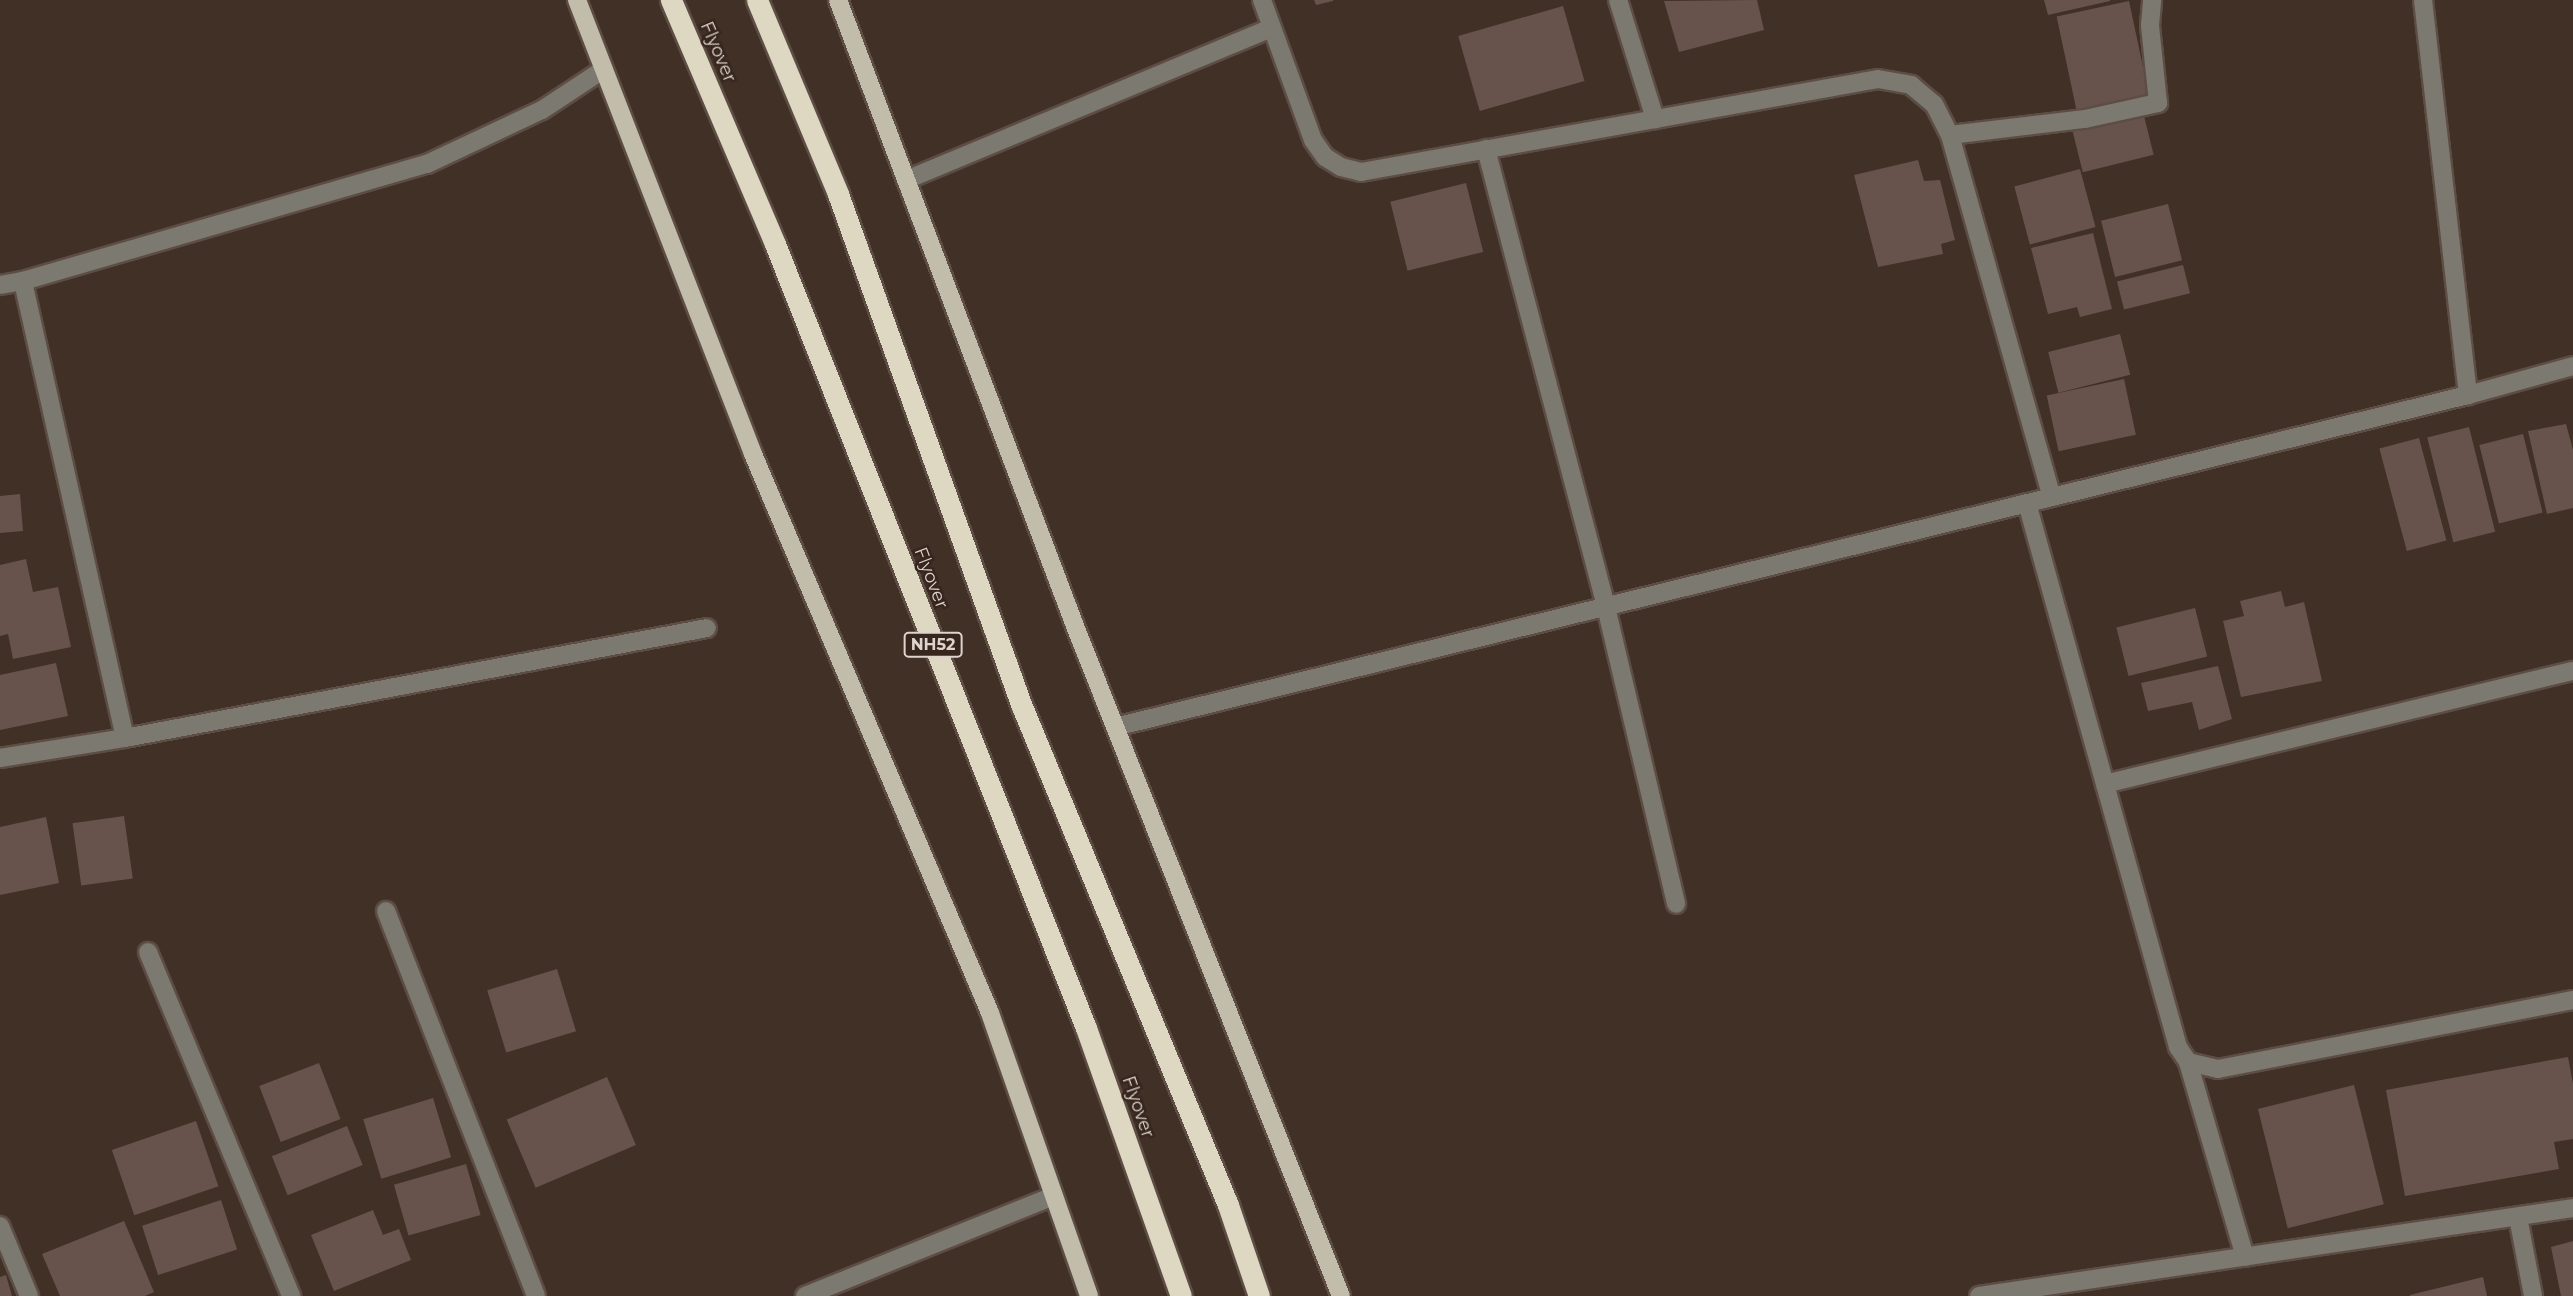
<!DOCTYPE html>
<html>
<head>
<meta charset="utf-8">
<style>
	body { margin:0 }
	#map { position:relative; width:2573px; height:1296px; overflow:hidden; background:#413026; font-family:Montserrat,sans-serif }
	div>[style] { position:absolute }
	.building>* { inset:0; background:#67534b; transform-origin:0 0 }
	.roads { filter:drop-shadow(2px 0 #5d4d44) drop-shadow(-2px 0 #5d4d44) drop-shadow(0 2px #5d4d44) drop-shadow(0 -2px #5d4d44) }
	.minor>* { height:18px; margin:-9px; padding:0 9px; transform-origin:9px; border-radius:9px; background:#7b7970 }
	.major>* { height:18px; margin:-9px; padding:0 9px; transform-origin:9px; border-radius:9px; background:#c2bdab }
	.highway>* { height:21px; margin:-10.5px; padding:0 10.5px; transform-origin:10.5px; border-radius:10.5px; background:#ded8c3 }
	span { translate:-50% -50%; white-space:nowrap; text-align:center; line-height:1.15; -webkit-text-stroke:5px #36261d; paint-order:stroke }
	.shield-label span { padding:2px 5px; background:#36261d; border:2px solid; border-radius:5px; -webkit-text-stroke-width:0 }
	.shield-label { font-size:16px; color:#ded3cd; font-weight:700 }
	.street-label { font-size:18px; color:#ded3cd }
</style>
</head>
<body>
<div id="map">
	<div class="building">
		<i style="clip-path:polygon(1314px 0,1333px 0,1333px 1px,1316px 5px)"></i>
		<i style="clip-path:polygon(1757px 0,1764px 30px,1679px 52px,1664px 1px)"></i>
		<i style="clip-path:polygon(2044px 0,2110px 0,2110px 1px,2048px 15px)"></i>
		<i style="left:2129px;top:1px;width:100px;height:74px;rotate:78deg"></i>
		<i style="left:1563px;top:6px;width:78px;height:109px;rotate:74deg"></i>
		<i style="left:2143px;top:112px;width:44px;height:73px;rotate:76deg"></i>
		<i style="clip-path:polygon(1918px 160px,1924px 181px,1940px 180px,1955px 240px,1941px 244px,1943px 254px,1878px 267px,1854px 175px)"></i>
		<i style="left:2080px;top:169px;width:60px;height:68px;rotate:75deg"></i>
		<i style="left:1466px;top:183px;width:71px;height:78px;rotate:76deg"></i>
		<i style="left:2168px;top:204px;width:58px;height:69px;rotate:76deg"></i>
		<i style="clip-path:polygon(2093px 233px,2112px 309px,2080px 317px,2077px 307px,2048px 314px,2031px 248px)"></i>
		<i style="left:2183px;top:265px;width:29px;height:68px;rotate:76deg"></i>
		<i style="left:2120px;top:334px;width:42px;height:74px;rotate:76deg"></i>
		<i style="left:2124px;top:379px;width:57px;height:79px;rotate:78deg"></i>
		<i style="clip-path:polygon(2566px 424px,2573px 450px,2573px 508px,2547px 514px,2528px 431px)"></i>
		<i style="left:2469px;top:427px;width:108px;height:43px;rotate:76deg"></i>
		<i style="left:2523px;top:434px;width:81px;height:45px;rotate:76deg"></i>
		<i style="left:2419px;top:438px;width:106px;height:41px;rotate:75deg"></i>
		<i style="clip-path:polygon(20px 494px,23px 531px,0 533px,0 496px)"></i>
		<i style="clip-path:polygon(26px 559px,33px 592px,58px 587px,71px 647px,13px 659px,8px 634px,0 636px,0 565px)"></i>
		<i style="clip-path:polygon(2281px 591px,2285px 607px,2304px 602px,2322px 681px,2241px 697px,2223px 621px,2244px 616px,2240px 601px)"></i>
		<i style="left:2195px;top:608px;width:50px;height:81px;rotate:76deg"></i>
		<i style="clip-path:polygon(56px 663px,68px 716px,0 730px,0 675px)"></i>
		<i style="clip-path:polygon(2218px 666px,2232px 719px,2199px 730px,2192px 702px,2148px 711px,2141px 683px)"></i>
		<i style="left:124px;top:816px;width:63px;height:52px;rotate:82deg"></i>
		<i style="clip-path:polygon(46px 817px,59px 883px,0 895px,0 827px)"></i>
		<i style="left:557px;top:969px;width:65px;height:73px;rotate:73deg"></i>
		<i style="clip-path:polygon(2568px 1057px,2573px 1084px,2573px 1139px,2554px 1142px,2559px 1169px,2405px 1196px,2386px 1090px)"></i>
		<i style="left:319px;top:1063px;width:60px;height:64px;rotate:69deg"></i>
		<i style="left:607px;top:1077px;width:74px;height:109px;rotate:67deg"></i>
		<i style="left:2354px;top:1085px;width:123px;height:99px;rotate:76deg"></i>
		<i style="left:433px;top:1098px;width:62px;height:73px;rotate:73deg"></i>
		<i style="left:196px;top:1121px;width:69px;height:89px;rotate:71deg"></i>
		<i style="left:347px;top:1126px;width:42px;height:81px;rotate:68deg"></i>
		<i style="left:466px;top:1164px;width:53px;height:75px;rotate:74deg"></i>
		<i style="left:221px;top:1200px;width:52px;height:83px;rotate:72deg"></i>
		<i style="clip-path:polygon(373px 1210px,383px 1235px,399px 1229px,411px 1260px,334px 1291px,311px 1235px)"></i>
		<i style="clip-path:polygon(124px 1221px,154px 1292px,145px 1296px,60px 1296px,42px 1254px)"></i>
		<i style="clip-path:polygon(2573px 1241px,2573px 1296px,2561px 1296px,2551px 1247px)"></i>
		<i style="clip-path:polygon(6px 1275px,12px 1296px,0 1296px,0 1277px)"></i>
		<i style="clip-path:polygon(2483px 1277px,2487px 1296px,2410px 1296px,2410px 1295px)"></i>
	</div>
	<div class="roads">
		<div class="minor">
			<i style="left:1262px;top:0;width:149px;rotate:70deg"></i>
			<i style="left:1313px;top:140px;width:21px;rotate:55deg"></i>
			<i style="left:1325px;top:157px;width:19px;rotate:32deg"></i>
			<i style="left:1341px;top:167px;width:21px;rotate:14deg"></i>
			<i style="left:1361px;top:172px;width:525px;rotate:-10.2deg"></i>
			<i style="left:1878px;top:79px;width:34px;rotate:10deg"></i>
			<i style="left:1911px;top:85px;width:30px;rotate:40deg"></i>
			<i style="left:1934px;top:104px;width:35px;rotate:63deg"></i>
			<i style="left:1950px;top:135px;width:376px;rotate:74.3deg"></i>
			<i style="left:1618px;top:0;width:125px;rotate:72.7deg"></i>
			<i style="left:2423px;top:0;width:398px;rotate:83.5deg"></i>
			<i style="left:1950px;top:135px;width:136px;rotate:-6.8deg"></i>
			<i style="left:2085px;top:119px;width:75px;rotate:-12.4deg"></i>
			<i style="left:2158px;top:103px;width:78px;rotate:-95.9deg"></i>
			<i style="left:2150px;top:25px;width:25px;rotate:-85deg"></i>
			<i style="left:1486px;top:149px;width:473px;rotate:75.3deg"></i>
			<i style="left:1606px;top:607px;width:305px;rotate:76.7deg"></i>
			<i style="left:906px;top:180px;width:396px;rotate:-22.6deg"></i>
			<i style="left:0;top:285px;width:23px;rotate:-10deg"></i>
			<i style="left:2027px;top:503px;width:565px;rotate:74.49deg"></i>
			<i style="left:2178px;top:1047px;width:18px;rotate:56deg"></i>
			<i style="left:2188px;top:1062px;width:31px;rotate:13deg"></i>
			<i style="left:2218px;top:1069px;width:362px;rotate:-11deg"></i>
			<i style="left:1115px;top:727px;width:1393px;rotate:-13.79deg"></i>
			<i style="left:2468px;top:395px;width:109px;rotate:-15.4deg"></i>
			<i style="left:125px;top:738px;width:592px;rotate:-10.7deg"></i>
			<i style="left:0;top:758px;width:127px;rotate:-9.1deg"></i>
			<i style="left:125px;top:738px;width:468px;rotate:-102.6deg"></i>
			<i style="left:23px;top:281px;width:421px;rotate:-16.2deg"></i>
			<i style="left:427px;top:164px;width:127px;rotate:-25.2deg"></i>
			<i style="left:542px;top:110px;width:74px;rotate:-33.5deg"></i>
			<i style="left:2105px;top:784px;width:481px;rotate:-13.6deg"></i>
			<i style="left:386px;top:911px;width:413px;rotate:68.7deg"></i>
			<i style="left:148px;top:952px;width:373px;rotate:67.4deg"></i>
			<i style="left:2188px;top:1062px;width:203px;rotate:73.7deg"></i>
			<i style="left:2518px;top:1217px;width:80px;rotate:79.2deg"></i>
			<i style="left:0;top:1226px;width:76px;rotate:67.5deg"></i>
			<i style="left:805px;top:1296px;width:268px;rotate:-21.9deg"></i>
			<i style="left:1979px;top:1296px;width:600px;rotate:-8.43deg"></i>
		</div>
		<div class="major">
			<i style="left:577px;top:0;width:487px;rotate:68.8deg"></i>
			<i style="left:753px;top:454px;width:607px;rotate:67.02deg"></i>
			<i style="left:990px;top:1013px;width:300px;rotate:70.7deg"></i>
			<i style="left:838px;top:0;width:675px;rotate:69.26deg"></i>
			<i style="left:1077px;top:631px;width:715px;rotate:68.35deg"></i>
		</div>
		<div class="highway">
			<i style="left:671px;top:0;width:265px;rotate:66.9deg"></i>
			<i style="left:775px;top:244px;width:843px;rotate:68.36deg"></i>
			<i style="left:1086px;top:1028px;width:284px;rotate:70.5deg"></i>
			<i style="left:757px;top:0;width:210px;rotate:67.3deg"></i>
			<i style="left:838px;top:194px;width:542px;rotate:70.26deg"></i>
			<i style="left:1021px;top:704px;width:542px;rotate:67.55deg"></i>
			<i style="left:1228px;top:1205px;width:96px;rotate:71.2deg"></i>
		</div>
	</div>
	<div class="shield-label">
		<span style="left:933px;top:645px">NH52</span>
	</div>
	<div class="street-label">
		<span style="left:718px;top:52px;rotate:67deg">Flyover</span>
		<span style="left:931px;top:578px;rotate:69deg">Flyover</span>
		<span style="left:1138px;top:1107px;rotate:71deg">Flyover</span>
	</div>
</div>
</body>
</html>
